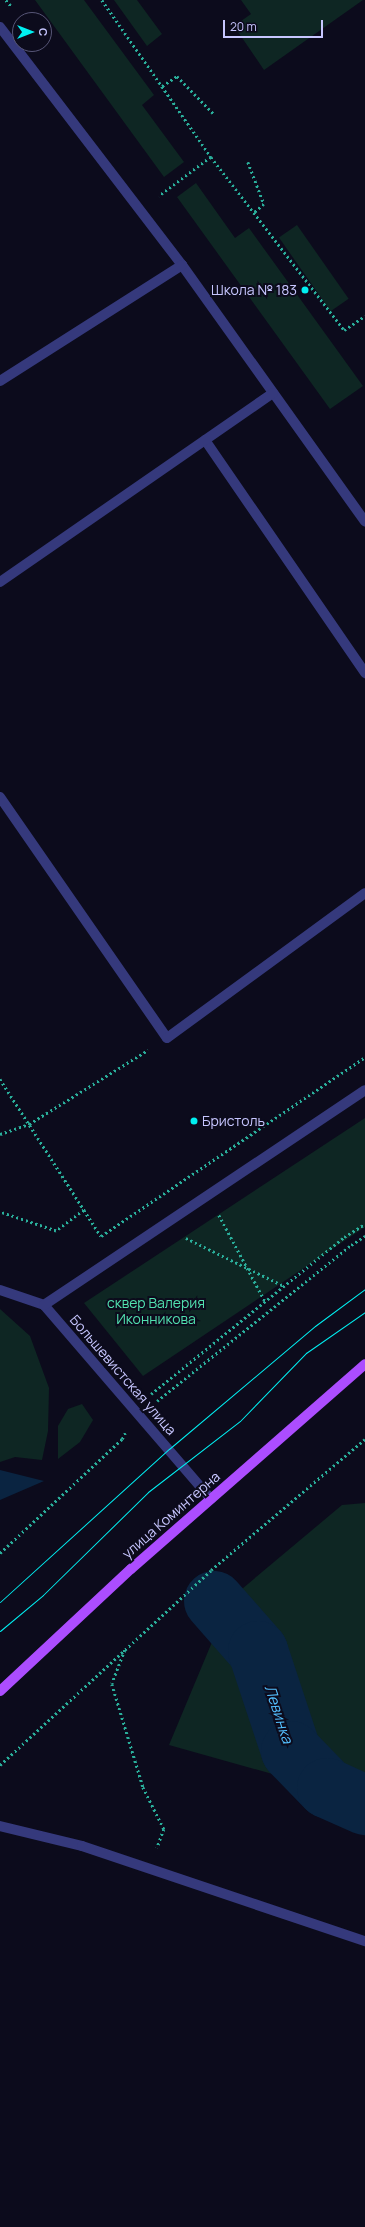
<!DOCTYPE html>
<html>
<head>
<meta charset="utf-8">
<style>
	body { margin:0 }
	#map { position:relative; width:365px; height:2227px; overflow:hidden; background:#0c0b1c; font-family:Manrope,sans-serif }
	div>[style] { position:absolute }
	.green>* { inset:0; background:#0e2623; transform-origin:0 0 }
	.water>* { inset:0; background:#0a2441 }
	.river>* { height:60px; margin:-30px; padding:0 30px; transform-origin:30px; border-radius:30px; background:#0a2441 }
	.path>* { height:2.5px; margin-top:-1.25px; transform-origin:0; background:repeating-linear-gradient(90deg,#2aaf9b 0 2px,transparent 0 5px) }
	.minor>* { height:10px; margin:-5px; padding:0 5px; transform-origin:5px; border-radius:5px; background:#35397c }
	.major>* { height:10px; margin:-5px; padding:0 5px; transform-origin:5px; border-radius:5px; background:#ac4dff }
	.tram>* { height:1px; margin:-0.5px; padding:0 0.5px; transform-origin:0.5px; border-radius:0.5px; background:#00eff1 }
	.dots>* { width:11px; height:11px; translate:-50% -50%; box-sizing:border-box; border:2px solid #0c0b1c; border-radius:50% }
	span { translate:-50% -50%; white-space:nowrap; text-align:center; line-height:1.15; -webkit-text-stroke:4px #0c0b1c; paint-order:stroke }
	.poi-label { font-size:14px; color:#c7c6ff }
	.right { translate:-100% -50%; text-align:right }
	.left { translate:0 -50%; text-align:left }
	.park-label { font-size:14px; color:#51e0af }
	.street-label { font-size:14px; color:#c7c6ff }
	.water-label { font-size:15px; color:#54c0ff; font-style:italic }
	.north { position:absolute; left:12px; top:12px; width:40px; height:40px; box-sizing:border-box; background:#0c0b1c; border:1px solid #575677; border-radius:50%; rotate:90deg; font-size:11px; font-weight:700; line-height:16px; text-align:center; color:#c7c6ff }
	.north::after { content:''; display:block; margin:auto; width:14px; height:18px; background:#00eff1; clip-path:polygon(50% 0,100% 100%,50% 72%,0 100%) }
	.scale { position:absolute; left:223px; top:20px; width:100px; height:18px; box-sizing:border-box; border:2px solid #c7c6ff; border-top:0; padding-left:5px; font-size:12px; line-height:14px; white-space:nowrap; color:#c7c6ff; -webkit-text-stroke:3px #0c0b1c; paint-order:stroke }
</style>
</head>
<body>
<div id="map">
	<div class="green">
		<i style="clip-path:polygon(35px 0,84px 0,154px 95px,142px 105px,184px 162px,164px 177px)"></i>
		<i style="clip-path:polygon(114px 0,137px 0,162px 34px,147px 46px)"></i>
		<i style="clip-path:polygon(241px 0,363px 0,264px 70px,234px 26px,251px 14px)"></i>
		<i style="clip-path:polygon(196px 183px,235px 238px,249px 228px,363px 386px,330px 409px,177px 197px)"></i>
		<i style="left:297px;top:225px;width:90px;height:22px;rotate:55deg"></i>
		<i style="clip-path:polygon(365px 1118px,365px 1227px,143px 1376px,84px 1303px)"></i>
		<i style="clip-path:polygon(0 1309px,30px 1336px,49px 1388px,48px 1431px,42px 1460px,15px 1457px,0 1462px)"></i>
		<i style="clip-path:polygon(82px 1404px,93px 1420px,80px 1442px,58px 1459px,58px 1426px,68px 1409px)"></i>
		<i style="clip-path:polygon(365px 1503px,365px 1800px,169px 1745px,230px 1599px,342px 1505px)"></i>
	</div>
	<div class="water">
		<i style="clip-path:polygon(0 1470px,44px 1481px,0 1500px)"></i>
	</div>
	<div class="river">
		<i style="left:214px;top:1601px;width:67px;rotate:48.7deg"></i>
		<i style="left:258px;top:1651px;width:105px;rotate:71.7deg"></i>
		<i style="left:291px;top:1751px;width:52px;rotate:45.8deg"></i>
		<i style="left:327px;top:1788px;width:42px;rotate:24.1deg"></i>
	</div>
	<div class="path">
		<i style="left:6px;top:0;width:9px;rotate:49deg"></i>
		<i style="left:102px;top:0;width:191px;rotate:55.2deg"></i>
		<i style="left:211px;top:157px;width:65px;rotate:143.1deg"></i>
		<i style="left:162px;top:86px;width:18px;rotate:-34deg"></i>
		<i style="left:177px;top:76px;width:52px;rotate:45.8deg"></i>
		<i style="left:211px;top:157px;width:218px;rotate:52.4deg"></i>
		<i style="left:344px;top:330px;width:25px;rotate:-34deg"></i>
		<i style="left:248px;top:162px;width:45px;rotate:69.1deg"></i>
		<i style="left:264px;top:204px;width:13px;rotate:138deg"></i>
		<i style="left:0;top:1079px;width:156px;rotate:57.3deg"></i>
		<i style="left:84px;top:1210px;width:35px;rotate:143deg"></i>
		<i style="left:56px;top:1231px;width:59px;rotate:-161.3deg"></i>
		<i style="left:0;top:1134px;width:31px;rotate:-19deg"></i>
		<i style="left:29px;top:1124px;width:140px;rotate:-31.9deg"></i>
		<i style="left:84px;top:1210px;width:31px;rotate:57deg"></i>
		<i style="left:101px;top:1236px;width:319px;rotate:-34.1deg"></i>
		<i style="left:219px;top:1215px;width:98px;rotate:61.9deg"></i>
		<i style="left:186px;top:1238px;width:109px;rotate:26.1deg"></i>
		<i style="left:151px;top:1394px;width:249px;rotate:-39.1deg"></i>
		<i style="left:344px;top:1237px;width:25px;rotate:-32deg"></i>
		<i style="left:157px;top:1401px;width:249px;rotate:-38.8deg"></i>
		<i style="left:351px;top:1245px;width:17px;rotate:-33deg"></i>
		<i style="left:0;top:1553px;width:167px;rotate:-43.1deg"></i>
		<i style="left:122px;top:1439px;width:7px;rotate:-63deg"></i>
		<i style="left:125px;top:1650px;width:36px;rotate:111deg"></i>
		<i style="left:112px;top:1684px;width:108px;rotate:73.2deg"></i>
		<i style="left:143px;top:1787px;width:47px;rotate:63.4deg"></i>
		<i style="left:164px;top:1829px;width:20px;rotate:110deg"></i>
		<i style="left:0;top:1765px;width:287px;rotate:-42.7deg"></i>
		<i style="left:211px;top:1570px;width:202px;rotate:-40.4deg"></i>
	</div>
	<div class="minor">
		<i style="left:0;top:27px;width:300px;rotate:52.6deg"></i>
		<i style="left:182px;top:265px;width:315px;rotate:54.5deg"></i>
		<i style="left:0;top:381px;width:216px;rotate:-32.5deg"></i>
		<i style="left:205px;top:440px;width:283px;rotate:55.5deg"></i>
		<i style="left:0;top:582px;width:332px;rotate:-34.7deg"></i>
		<i style="left:0;top:797px;width:293px;rotate:55.3deg"></i>
		<i style="left:167px;top:1038px;width:245px;rotate:-36.2deg"></i>
		<i style="left:0;top:1290px;width:46px;rotate:18.8deg"></i>
		<i style="left:44px;top:1305px;width:256px;rotate:49.3deg"></i>
		<i style="left:44px;top:1305px;width:386px;rotate:-33.8deg"></i>
		<i style="left:0;top:1826px;width:84px;rotate:13.7deg"></i>
		<i style="left:82px;top:1846px;width:299px;rotate:18.6deg"></i>
	</div>
	<div class="major">
		<i style="left:0;top:1691px;width:179px;rotate:-43deg"></i>
		<i style="left:131px;top:1569px;width:311px;rotate:-41.2deg"></i>
	</div>
	<div class="tram">
		<i style="left:0;top:1602px;width:228px;rotate:-42.2deg"></i>
		<i style="left:169px;top:1449px;width:191px;rotate:-40.1deg"></i>
		<i style="left:315px;top:1326px;width:62px;rotate:-36.5deg"></i>
		<i style="left:0;top:1631px;width:56px;rotate:-39.9deg"></i>
		<i style="left:43px;top:1595px;width:147px;rotate:-44.4deg"></i>
		<i style="left:148px;top:1492px;width:116px;rotate:-37.7deg"></i>
		<i style="left:240px;top:1421px;width:95px;rotate:-45.9deg"></i>
		<i style="left:306px;top:1353px;width:72px;rotate:-34.8deg"></i>
	</div>
	<div class="dots">
		<i style="left:305px;top:290px;background:#00eff1"></i>
		<i style="left:194px;top:1121px;background:#00eff1"></i>
	</div>
	<div class="poi-label">
		<span class="right" style="left:297px;top:290px">Школа № 183</span>
		<span class="left" style="left:202px;top:1121px">Бристоль</span>
	</div>
	<div class="park-label">
		<span style="left:156px;top:1311px">сквер Валерия<br>Иконникова</span>
	</div>
	<div class="street-label">
		<span style="left:123px;top:1375px;rotate:49deg">Большевистская улица</span>
		<span style="left:171px;top:1515px;rotate:-41deg">улица Коминтерна</span>
	</div>
	<div class="water-label">
		<span style="left:279px;top:1714px;rotate:72deg">Левинка</span>
	</div>
	<div class="north">С</div>
	<div class="scale">20 m</div>
</div>
</body>
</html>
